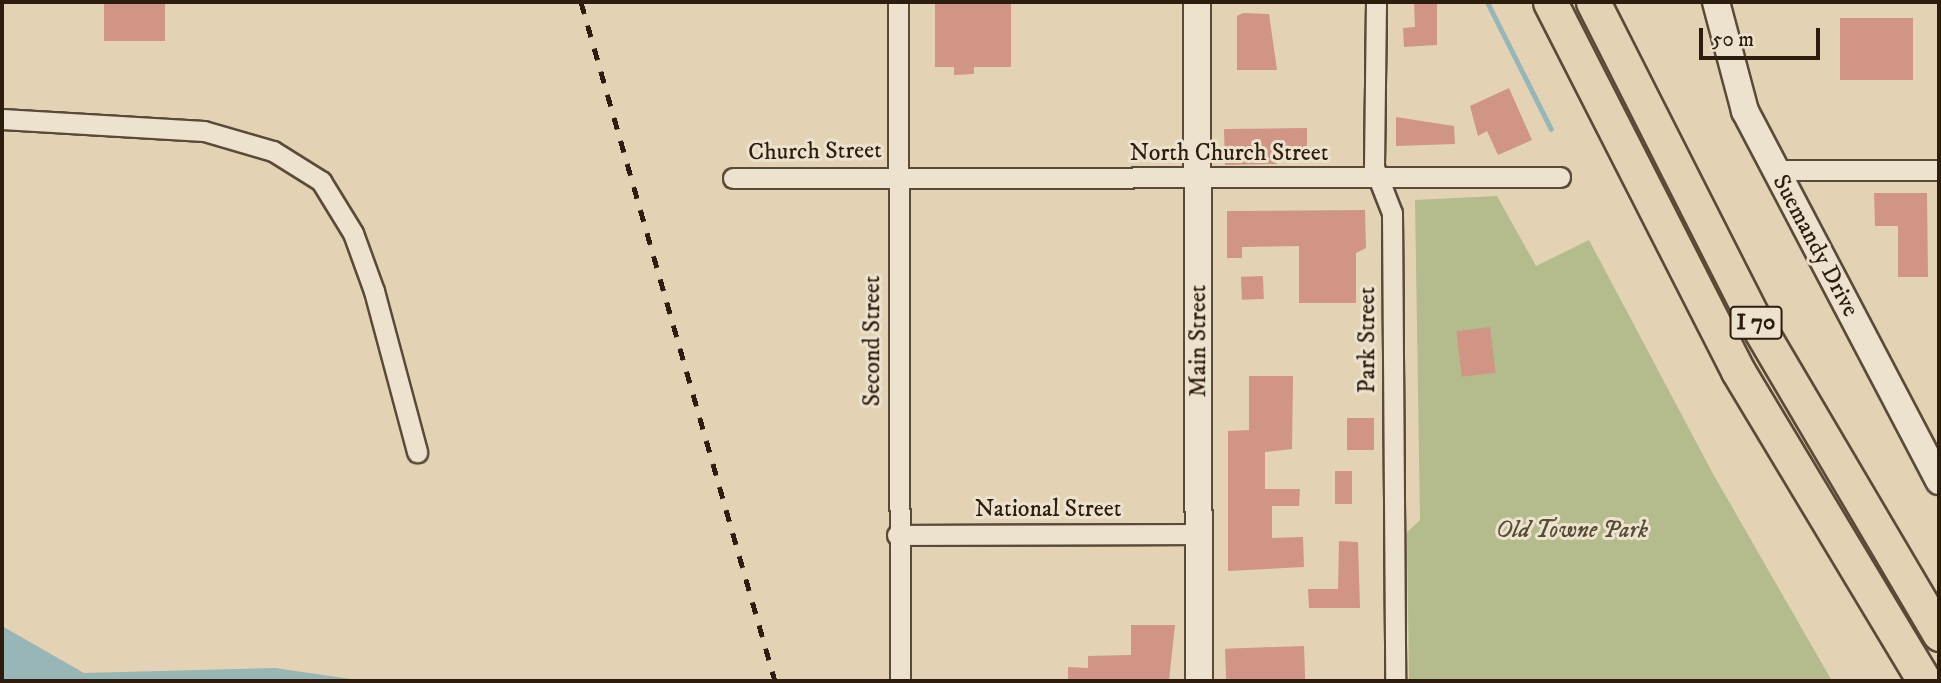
<!DOCTYPE html>
<html>
<head>
<meta charset="utf-8">
<style>
	body { margin:0 }
	#map { position:relative; width:1941px; height:683px; overflow:hidden; background:#e3d3b4; font-family:"IM FELL DW Pica",serif }
	div>[style] { position:absolute }
	.green>* { inset:0; background:#b4bc8d }
	.water>* { inset:0; background:#98b6b6 }
	.stream>* { height:5px; margin:-2.5px; padding:0 2.5px; transform-origin:2.5px; border-radius:2.5px; background:#98b6b6 }
	.building>* { inset:0; background:#d09584; transform-origin:0 0 }
	.roads { filter:drop-shadow(2px 0 #5a4a38) drop-shadow(-2px 0 #5a4a38) drop-shadow(0 2px #5a4a38) drop-shadow(0 -2px #5a4a38) }
	.street>* { height:19px; margin:-9.5px; padding:0 9.5px; transform-origin:9.5px; border-radius:9.5px; background:#ede2ce }
	.secondary>* { height:26px; margin:-13px; padding:0 13px; transform-origin:13px; border-radius:13px; background:#ede2ce }
	.highway>* { height:33px; margin:-16.5px; padding:0 16.5px; transform-origin:16.5px; border-radius:16.5px; background:#e3d3b4 }
	.rail>* { height:5px; margin-top:-2.5px; transform-origin:0; background:repeating-linear-gradient(90deg,#2d1d0f 0 12px,transparent 0 24px) }
	span { translate:-50% -50%; white-space:nowrap; text-align:center; line-height:1.15; -webkit-text-stroke:6px #ede2ce; paint-order:stroke }
	.shield-label span { padding:2px 5px; background:#ede2ce; border:2px solid; border-radius:5px; -webkit-text-stroke-width:0 }
	.shield-label { font-size:23px; color:#2d1d0f; font-weight:700 }
	.street-label { font-size:24px; color:#2d1d0f }
	.park-label { font-size:24px; color:#564d35; font-style:italic }
	.frame { position:absolute; inset:0; border:4px solid #2d1d0f; pointer-events:none }
	.scale { position:absolute; left:1699px; top:28px; width:121px; height:32px; box-sizing:border-box; border:4px solid #2d1d0f; border-top:0; padding-left:9px; font-size:21px; line-height:24px; white-space:nowrap; color:#2d1d0f; -webkit-text-stroke:5px #ede2ce; paint-order:stroke }
</style>
</head>
<body>
<div id="map">
	<div class="green">
		<i style="clip-path:polygon(1497px 196px,1536px 266px,1589px 240px,1712px 472px,1832px 681px,1409px 681px,1407px 532px,1420px 520px,1415px 200px)"></i>
	</div>
	<div class="water">
		<i style="clip-path:polygon(2px 626px,84px 673px,275px 668px,365px 681px,4px 681px)"></i>
	</div>
	<div class="stream">
		<i style="left:1487px;top:2px;width:142px;rotate:63.3deg"></i>
	</div>
	<div class="building">
		<i style="left:104px;top:2px;width:61px;height:39px"></i>
		<i style="clip-path:polygon(935px 2px,1011px 2px,1011px 67px,974px 67px,974px 74px,954px 75px,954px 67px,935px 67px)"></i>
		<i style="clip-path:polygon(1414px 2px,1437px 2px,1437px 45px,1404px 47px,1403px 28px,1415px 27px)"></i>
		<i style="clip-path:polygon(1243px 13px,1269px 14px,1277px 70px,1237px 70px,1237px 16px)"></i>
		<i style="left:1913px;top:18px;width:62px;height:73px;rotate:90deg"></i>
		<i style="clip-path:polygon(1509px 88px,1532px 140px,1498px 155px,1487px 131px,1478px 136px,1470px 106px)"></i>
		<i style="clip-path:polygon(1396px 117px,1454px 126px,1455px 144px,1396px 146px)"></i>
		<i style="clip-path:polygon(1307px 128px,1307px 147px,1277px 147px,1277px 164px,1225px 165px,1224px 129px)"></i>
		<i style="clip-path:polygon(1874px 193px,1927px 193px,1928px 277px,1898px 277px,1898px 226px,1875px 226px)"></i>
		<i style="clip-path:polygon(1365px 210px,1366px 248px,1356px 253px,1356px 303px,1299px 303px,1299px 246px,1242px 247px,1242px 258px,1227px 258px,1227px 211px)"></i>
		<i style="left:1263px;top:276px;width:23px;height:22px;rotate:88deg"></i>
		<i style="left:1490px;top:327px;width:46px;height:34px;rotate:83deg"></i>
		<i style="clip-path:polygon(1249px 376px,1293px 376px,1292px 449px,1265px 452px,1265px 489px,1300px 489px,1299px 506px,1272px 506px,1272px 538px,1303px 537px,1304px 567px,1228px 571px,1228px 431px,1249px 430px)"></i>
		<i style="left:1347px;top:418px;width:27px;height:32px"></i>
		<i style="left:1335px;top:471px;width:17px;height:33px"></i>
		<i style="clip-path:polygon(1339px 541px,1358px 542px,1360px 608px,1309px 608px,1308px 589px,1338px 589px)"></i>
		<i style="clip-path:polygon(1131px 625px,1175px 625px,1169px 681px,1068px 681px,1068px 667px,1088px 668px,1088px 656px,1131px 655px)"></i>
		<i style="left:1304px;top:646px;width:35px;height:79px;rotate:88deg"></i>
	</div>
	<div class="roads">
		<div class="street">
			<i style="left:898px;top:2px;width:679px;rotate:89.83deg"></i>
			<i style="left:1376px;top:2px;width:165px;rotate:90.7deg"></i>
			<i style="left:1374px;top:167px;width:49px;rotate:68.6deg"></i>
			<i style="left:1392px;top:213px;width:468px;rotate:89.6deg"></i>
			<i style="left:2px;top:119px;width:202px;rotate:3.4deg"></i>
			<i style="left:204px;top:131px;width:72px;rotate:16.2deg"></i>
			<i style="left:273px;top:151px;width:57px;rotate:32deg"></i>
			<i style="left:321px;top:181px;width:61px;rotate:58.4deg"></i>
			<i style="left:353px;top:233px;width:62px;rotate:70.1deg"></i>
			<i style="left:374px;top:291px;width:167px;rotate:75deg"></i>
			<i style="left:1775px;top:170px;width:164px"></i>
			<i style="left:733px;top:178px;width:827px;rotate:-0.07deg"></i>
			<i style="left:897px;top:535px;width:303px;rotate:-0.2deg"></i>
		</div>
		<div class="secondary">
			<i style="left:1197px;top:2px;width:679px;rotate:89.83deg"></i>
			<i style="left:1716px;top:2px;width:113px;rotate:75.1deg"></i>
			<i style="left:1745px;top:111px;width:418px;rotate:62.3deg"></i>
		</div>
		<div class="highway">
			<i style="left:1550px;top:2px;width:414px;rotate:63deg"></i>
			<i style="left:1738px;top:371px;width:362px;rotate:59deg"></i>
			<i style="left:1593px;top:2px;width:352px;rotate:63.1deg"></i>
			<i style="left:1752px;top:316px;width:369px;rotate:59.5deg"></i>
		</div>
	</div>
	<div class="rail">
		<i style="left:581px;top:2px;width:706px;rotate:74.05deg"></i>
	</div>
	<div class="shield-label">
		<span style="left:1756px;top:323px">I 70</span>
	</div>
	<div class="street-label">
		<span style="left:815px;top:152px;rotate:-1deg">Church Street</span>
		<span style="left:1229px;top:154px">North Church Street</span>
		<span style="left:1815px;top:246px;rotate:62deg">Suemandy Drive</span>
		<span style="left:1368px;top:340px;rotate:-90deg">Park Street</span>
		<span style="left:873px;top:341px;rotate:-90deg">Second Street</span>
		<span style="left:1199px;top:341px;rotate:-90deg">Main Street</span>
		<span style="left:1048px;top:510px">National Street</span>
	</div>
	<div class="park-label">
		<span style="left:1572px;top:531px">Old Towne Park</span>
	</div>
	<div class="frame"></div>
	<div class="scale">50 m</div>
</div>
</body>
</html>
